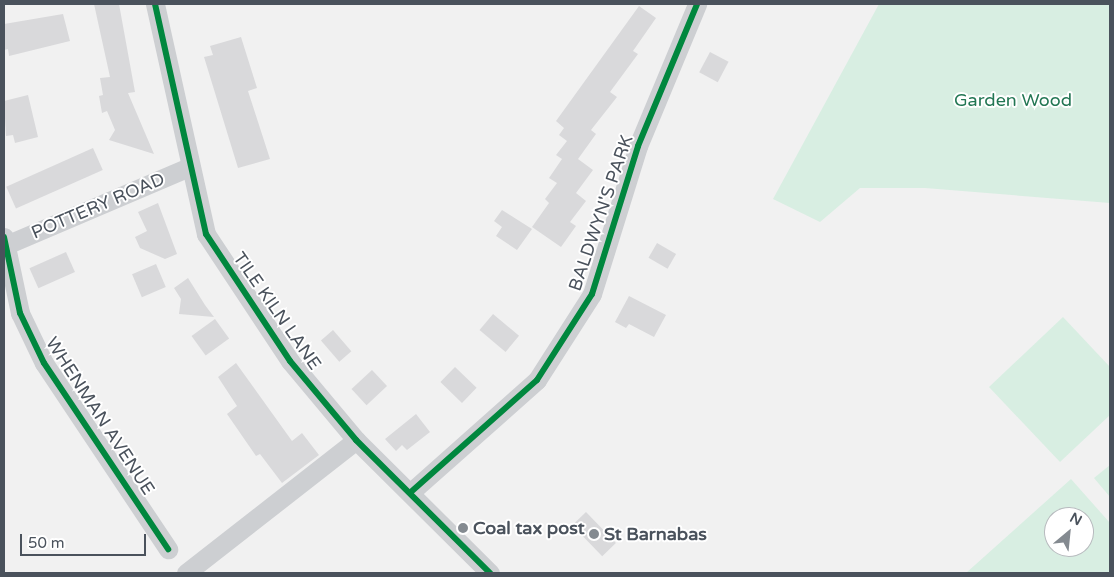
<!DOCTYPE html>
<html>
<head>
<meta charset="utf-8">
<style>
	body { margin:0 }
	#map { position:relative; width:1114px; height:577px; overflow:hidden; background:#f1f1f1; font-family:"Varela Round",sans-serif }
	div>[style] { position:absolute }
	.green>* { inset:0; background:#d8eee2 }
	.building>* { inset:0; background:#d9d9db; transform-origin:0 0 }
	.minor>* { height:19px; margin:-9.5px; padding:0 9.5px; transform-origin:9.5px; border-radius:9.5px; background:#cdcfd2 }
	.cycleway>* { height:6px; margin:-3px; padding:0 3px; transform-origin:3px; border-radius:3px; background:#00873e }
	.dots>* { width:14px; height:14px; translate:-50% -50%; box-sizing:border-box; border:2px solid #fff; border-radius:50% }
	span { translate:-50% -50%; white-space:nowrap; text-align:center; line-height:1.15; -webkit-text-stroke:4px #fff; paint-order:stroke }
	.park-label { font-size:18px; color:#227653 }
	.street-label { font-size:18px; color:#4a525c }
	.poi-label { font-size:18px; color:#4a525c; font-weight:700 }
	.left { translate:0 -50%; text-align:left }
	.frame { position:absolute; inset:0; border:5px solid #4a525c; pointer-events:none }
	.north { position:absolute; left:1044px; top:507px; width:50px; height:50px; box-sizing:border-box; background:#fff; border:1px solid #b7babe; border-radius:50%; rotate:28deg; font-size:14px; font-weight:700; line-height:20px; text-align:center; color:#4a525c }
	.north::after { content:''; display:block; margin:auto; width:18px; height:22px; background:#848a90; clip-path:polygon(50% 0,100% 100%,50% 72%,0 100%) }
	.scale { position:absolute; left:20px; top:534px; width:126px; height:22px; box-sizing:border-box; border:2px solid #4a525c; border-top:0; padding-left:6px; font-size:15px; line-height:18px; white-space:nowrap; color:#4a525c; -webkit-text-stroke:4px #fff; paint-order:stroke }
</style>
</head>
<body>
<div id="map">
	<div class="green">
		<i style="clip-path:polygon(879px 4px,1110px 4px,1110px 203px,925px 188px,860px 188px,820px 222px,773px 199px)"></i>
		<i style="clip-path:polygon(1063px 317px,1110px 367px,1110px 415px,1060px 462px,989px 387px)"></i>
		<i style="clip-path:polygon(1110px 465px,1110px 497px,1094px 478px)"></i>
		<i style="clip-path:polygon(evenodd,1071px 479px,1110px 523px,1110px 573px,966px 573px,1071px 479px,1054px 517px,1084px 517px,1084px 547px,1054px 547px,1054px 517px)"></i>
	</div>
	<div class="building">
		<i style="clip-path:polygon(94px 4px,119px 4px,135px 92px,128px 93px,154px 154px,109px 140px,115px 130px,107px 111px,102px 113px,99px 96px,103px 95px,100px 78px,110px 77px)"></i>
		<i style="clip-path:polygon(639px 6px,656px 18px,633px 51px,638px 54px,610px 92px,617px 97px,591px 130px,596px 134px,578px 159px,593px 170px,576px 193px,586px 201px,570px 222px,576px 226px,561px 247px,532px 227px,549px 203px,545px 199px,557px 183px,549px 178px,562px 159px,556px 155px,567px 141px,559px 135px,564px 128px,556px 121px)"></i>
		<i style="clip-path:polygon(63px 14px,70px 41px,9px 56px,8px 49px,4px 50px,4px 24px)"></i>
		<i style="clip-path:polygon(241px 37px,257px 88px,248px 91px,270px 159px,238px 168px,204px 57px,213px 55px,210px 46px)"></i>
		<i style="left:710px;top:52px;width:21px;height:23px;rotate:28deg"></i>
		<i style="clip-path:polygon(28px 95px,38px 137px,15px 143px,13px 135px,6px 136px,4px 101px)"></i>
		<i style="left:93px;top:148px;width:24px;height:95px;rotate:66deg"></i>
		<i style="clip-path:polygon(158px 203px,177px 254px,165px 259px,140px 248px,135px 237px,147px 231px,138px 212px)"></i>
		<i style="clip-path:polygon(502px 210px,532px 229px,517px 250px,496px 236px,502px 227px,494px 221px)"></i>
		<i style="left:657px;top:243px;width:22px;height:17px;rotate:30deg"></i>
		<i style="left:66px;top:252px;width:22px;height:40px;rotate:66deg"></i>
		<i style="left:156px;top:264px;width:25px;height:26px;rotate:67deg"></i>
		<i style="clip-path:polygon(188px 278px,205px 305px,214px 317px,179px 314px,181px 299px,174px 288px)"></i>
		<i style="clip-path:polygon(629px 296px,666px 315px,654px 337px,629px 324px,626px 328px,615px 322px)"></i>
		<i style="left:493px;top:314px;width:34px;height:21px;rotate:40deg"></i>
		<i style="left:215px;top:319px;width:24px;height:29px;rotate:54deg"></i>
		<i style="left:333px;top:330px;width:28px;height:16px;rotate:49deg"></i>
		<i style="clip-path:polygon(236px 363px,292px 441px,302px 433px,319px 455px,282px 483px,260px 454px,256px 456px,227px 414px,237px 406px,218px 377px)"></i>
		<i style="left:455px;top:367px;width:30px;height:21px;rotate:44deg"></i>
		<i style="left:372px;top:370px;width:22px;height:28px;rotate:47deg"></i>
		<i style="clip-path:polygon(416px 414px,430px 432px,407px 450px,402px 445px,396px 451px,385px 439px)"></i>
		<i style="left:586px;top:512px;width:43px;height:19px;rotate:46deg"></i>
	</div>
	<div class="minor">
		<i style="left:155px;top:4px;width:236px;rotate:77.5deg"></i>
		<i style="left:206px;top:234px;width:152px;rotate:56.5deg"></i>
		<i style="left:290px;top:361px;width:103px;rotate:50.1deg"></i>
		<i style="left:356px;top:440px;width:189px;rotate:44.8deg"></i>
		<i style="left:4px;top:237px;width:78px;rotate:78.1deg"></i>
		<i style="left:20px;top:313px;width:55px;rotate:64.4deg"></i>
		<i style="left:44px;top:363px;width:224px;rotate:56.3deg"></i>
		<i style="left:6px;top:245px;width:199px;rotate:-23.1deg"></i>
		<i style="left:412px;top:491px;width:167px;rotate:-41.6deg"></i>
		<i style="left:537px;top:380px;width:102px;rotate:-57.4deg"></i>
		<i style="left:592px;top:294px;width:155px;rotate:-72.7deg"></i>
		<i style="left:638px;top:146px;width:154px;rotate:-67.4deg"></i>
		<i style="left:186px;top:573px;width:216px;rotate:-38deg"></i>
	</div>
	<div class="cycleway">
		<i style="left:155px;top:4px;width:236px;rotate:77.5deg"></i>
		<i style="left:206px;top:234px;width:152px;rotate:56.5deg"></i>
		<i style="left:290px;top:361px;width:103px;rotate:50.1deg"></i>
		<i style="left:356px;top:440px;width:189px;rotate:44.8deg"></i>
		<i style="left:4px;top:237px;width:78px;rotate:78.1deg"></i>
		<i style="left:20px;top:313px;width:55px;rotate:64.4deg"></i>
		<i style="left:44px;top:363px;width:224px;rotate:56.3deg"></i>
		<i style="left:412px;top:491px;width:167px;rotate:-41.6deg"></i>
		<i style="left:537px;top:380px;width:102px;rotate:-57.4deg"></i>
		<i style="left:592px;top:294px;width:155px;rotate:-72.7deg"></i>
		<i style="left:638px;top:146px;width:154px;rotate:-67.4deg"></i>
	</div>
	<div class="dots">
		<i style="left:463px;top:528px;background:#848a90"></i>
		<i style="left:594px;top:534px;background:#848a90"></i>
	</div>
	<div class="park-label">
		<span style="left:1013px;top:100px">Garden Wood</span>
	</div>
	<div class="street-label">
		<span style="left:98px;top:206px;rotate:-23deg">POTTERY ROAD</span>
		<span style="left:601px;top:213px;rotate:-71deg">BALDWYN'S PARK</span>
		<span style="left:277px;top:311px;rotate:55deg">TILE KILN LANE</span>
		<span style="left:100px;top:416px;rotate:57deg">WHENMAN AVENUE</span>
	</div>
	<div class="poi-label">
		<span class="left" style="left:473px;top:528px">Coal tax post</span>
		<span class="left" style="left:604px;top:534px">St Barnabas</span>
	</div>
	<div class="frame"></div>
	<div class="north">N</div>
	<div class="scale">50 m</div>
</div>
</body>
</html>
